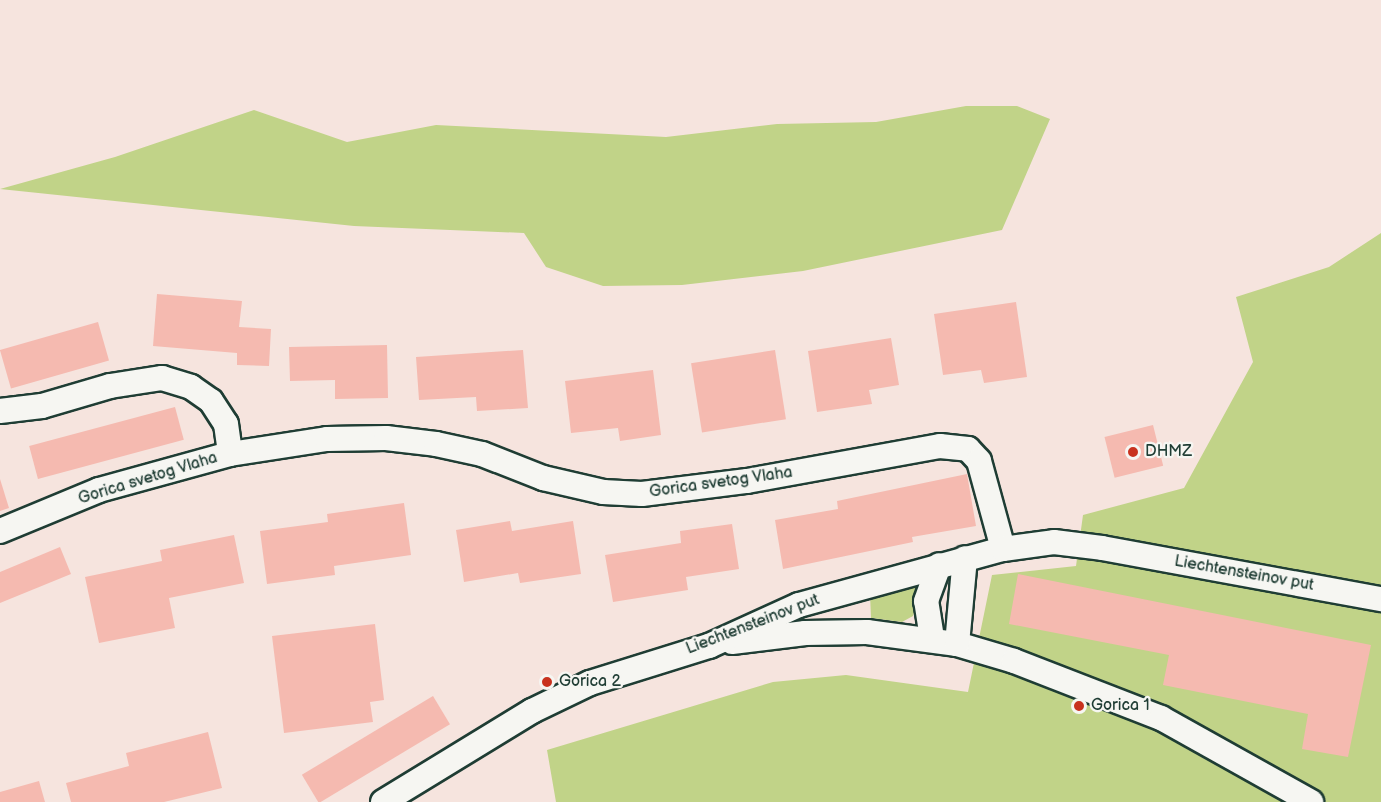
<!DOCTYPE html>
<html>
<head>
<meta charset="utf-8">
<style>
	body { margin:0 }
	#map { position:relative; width:1381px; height:802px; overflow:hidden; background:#f6e4de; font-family:"Balsamiq Sans",sans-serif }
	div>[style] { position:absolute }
	.green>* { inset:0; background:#c1d388 }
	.building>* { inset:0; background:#f5bab0; transform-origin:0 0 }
	.roads { filter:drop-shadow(2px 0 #1f3d34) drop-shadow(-2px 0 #1f3d34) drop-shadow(0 2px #1f3d34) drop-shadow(0 -2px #1f3d34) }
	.street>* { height:24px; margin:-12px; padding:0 12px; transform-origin:12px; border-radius:12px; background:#f6f6f2 }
	.dots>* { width:16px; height:16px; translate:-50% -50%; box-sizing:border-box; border:3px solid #f6f6f2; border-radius:50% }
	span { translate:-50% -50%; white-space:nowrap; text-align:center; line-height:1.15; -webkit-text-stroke:4.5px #f6f6f2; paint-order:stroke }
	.poi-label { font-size:16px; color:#1f3d34 }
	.left { translate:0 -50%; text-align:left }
	.street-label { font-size:16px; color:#1f3d34 }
</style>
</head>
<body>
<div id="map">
	<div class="green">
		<i style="clip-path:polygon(966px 106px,1017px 106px,1050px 119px,1002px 230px,803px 271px,682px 285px,603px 286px,546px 267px,524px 233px,354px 226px,0 189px,115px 157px,254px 110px,347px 142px,436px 125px,666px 137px,777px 124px,876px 122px)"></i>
		<i style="clip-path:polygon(1381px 233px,1381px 802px,556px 802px,547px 750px,773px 682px,846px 675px,968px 692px,992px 575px,1076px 566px,1083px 515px,1184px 488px,1253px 362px,1236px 297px,1329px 267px)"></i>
		<i style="clip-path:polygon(912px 582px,918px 585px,920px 592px,913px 616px,902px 622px,871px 618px,870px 594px)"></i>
	</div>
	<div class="building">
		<i style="clip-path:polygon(157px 294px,242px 301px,239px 327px,271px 329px,269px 366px,237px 365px,237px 353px,153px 346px)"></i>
		<i style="clip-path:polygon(1016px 302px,1027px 377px,984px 383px,981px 370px,943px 375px,934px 314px)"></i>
		<i style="left:98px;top:322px;width:40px;height:102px;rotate:74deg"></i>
		<i style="clip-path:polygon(891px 338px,899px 385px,869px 390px,872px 404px,817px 412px,808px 351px)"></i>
		<i style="clip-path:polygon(387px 345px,388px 398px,335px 399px,335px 380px,290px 381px,289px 347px)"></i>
		<i style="clip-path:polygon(523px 350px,528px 408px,477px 411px,476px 397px,419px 400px,416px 357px)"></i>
		<i style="left:775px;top:350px;width:70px;height:85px;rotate:81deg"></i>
		<i style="clip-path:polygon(653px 370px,661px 435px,620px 441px,618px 428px,571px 433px,565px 381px)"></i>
		<i style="left:175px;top:407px;width:34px;height:151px;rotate:75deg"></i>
		<i style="left:1153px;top:425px;width:42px;height:50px;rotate:76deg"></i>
		<i style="clip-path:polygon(967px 474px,976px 526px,912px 537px,913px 542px,783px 569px,775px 520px,838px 509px,837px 501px)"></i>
		<i style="clip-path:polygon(0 479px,9px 508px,0 511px)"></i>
		<i style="clip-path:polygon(404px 503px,411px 555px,334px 566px,335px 575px,267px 584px,260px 531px,328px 522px,327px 514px)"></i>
		<i style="clip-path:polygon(510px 521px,512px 531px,573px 521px,581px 574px,520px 583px,518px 573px,464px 582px,456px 530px)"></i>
		<i style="clip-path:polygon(732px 524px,739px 569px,686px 577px,688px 590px,613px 602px,605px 555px,681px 543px,680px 531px)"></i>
		<i style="clip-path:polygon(234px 535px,244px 583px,169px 598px,175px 628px,99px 643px,85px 577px,162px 561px,160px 550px)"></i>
		<i style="clip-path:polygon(60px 547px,71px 574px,0 603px,0 572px)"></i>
		<i style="clip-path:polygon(1018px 574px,1371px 645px,1348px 757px,1302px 749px,1308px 714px,1163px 685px,1169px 655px,1009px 624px)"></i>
		<i style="clip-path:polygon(375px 624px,384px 700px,370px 702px,373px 722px,284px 733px,272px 636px)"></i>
		<i style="left:433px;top:696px;width:33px;height:153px;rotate:59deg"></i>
		<i style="clip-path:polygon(208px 732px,222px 788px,164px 802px,71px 802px,66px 783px,129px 766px,126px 753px)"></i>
		<i style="clip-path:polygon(39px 781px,45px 802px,0 802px,0 792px)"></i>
	</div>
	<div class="roads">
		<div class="street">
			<i style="left:0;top:411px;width:42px;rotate:-6.8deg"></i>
			<i style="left:42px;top:406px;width:71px;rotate:-16.4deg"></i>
			<i style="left:110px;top:386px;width:53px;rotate:-8.7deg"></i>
			<i style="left:162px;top:378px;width:30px;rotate:17deg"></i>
			<i style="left:191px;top:387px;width:24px;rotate:35deg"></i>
			<i style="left:211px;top:401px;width:27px;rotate:57deg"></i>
			<i style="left:226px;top:424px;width:30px;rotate:82deg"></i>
			<i style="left:0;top:531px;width:107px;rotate:-22.5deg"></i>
			<i style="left:99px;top:490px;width:136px;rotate:-15.4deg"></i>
			<i style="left:230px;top:454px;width:98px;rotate:-8.8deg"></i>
			<i style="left:327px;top:439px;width:59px;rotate:-1deg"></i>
			<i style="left:386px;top:438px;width:50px;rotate:6.8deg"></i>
			<i style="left:436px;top:444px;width:47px;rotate:12.3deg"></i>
			<i style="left:482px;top:454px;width:66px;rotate:21.5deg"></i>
			<i style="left:543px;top:478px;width:62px;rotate:13.1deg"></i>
			<i style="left:603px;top:492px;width:39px;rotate:3deg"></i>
			<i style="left:642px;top:494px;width:106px;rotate:-7.1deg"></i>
			<i style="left:747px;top:481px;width:196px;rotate:-10.3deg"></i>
			<i style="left:940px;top:446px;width:28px;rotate:6deg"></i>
			<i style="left:968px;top:449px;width:16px;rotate:47deg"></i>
			<i style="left:979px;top:461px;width:91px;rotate:74.7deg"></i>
			<i style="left:932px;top:638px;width:37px;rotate:-99deg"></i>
			<i style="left:926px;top:601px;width:38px;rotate:-70deg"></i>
			<i style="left:732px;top:642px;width:74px;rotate:-7deg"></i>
			<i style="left:805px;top:633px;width:62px;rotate:-0.9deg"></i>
			<i style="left:867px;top:632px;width:91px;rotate:7.6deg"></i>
			<i style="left:957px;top:644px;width:59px;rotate:16.6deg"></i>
			<i style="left:1014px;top:661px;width:158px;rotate:21.2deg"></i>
			<i style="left:1161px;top:718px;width:172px;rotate:29.2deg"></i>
			<i style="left:957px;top:644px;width:86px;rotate:-84.7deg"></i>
			<i style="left:383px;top:802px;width:175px;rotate:-31.4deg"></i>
			<i style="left:532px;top:711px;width:64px;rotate:-25.8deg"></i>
			<i style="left:590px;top:683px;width:125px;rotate:-17.3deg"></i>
			<i style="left:709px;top:646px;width:99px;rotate:-24.5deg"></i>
			<i style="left:799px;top:605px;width:212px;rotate:-15.4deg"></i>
			<i style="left:1003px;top:549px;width:51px;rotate:-7.8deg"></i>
			<i style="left:1054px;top:542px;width:48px;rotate:7.1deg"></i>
			<i style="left:1102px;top:548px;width:284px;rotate:10.4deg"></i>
		</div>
	</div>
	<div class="dots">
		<i style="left:1133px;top:452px;background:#c8321e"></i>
		<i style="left:547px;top:682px;background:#c8321e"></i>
		<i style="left:1079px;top:706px;background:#c8321e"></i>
	</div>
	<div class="poi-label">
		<span class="left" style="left:1145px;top:452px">DHMZ</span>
		<span class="left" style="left:559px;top:682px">Gorica 2</span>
		<span class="left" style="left:1091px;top:706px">Gorica 1</span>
	</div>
	<div class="street-label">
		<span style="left:148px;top:479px;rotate:-17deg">Gorica svetog Vlaha</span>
		<span style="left:721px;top:483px;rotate:-8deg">Gorica svetog Vlaha</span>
		<span style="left:1244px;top:574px;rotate:10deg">Liechtensteinov put</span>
		<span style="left:753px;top:625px;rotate:-21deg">Liechtensteinov put</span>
	</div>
</div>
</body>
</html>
